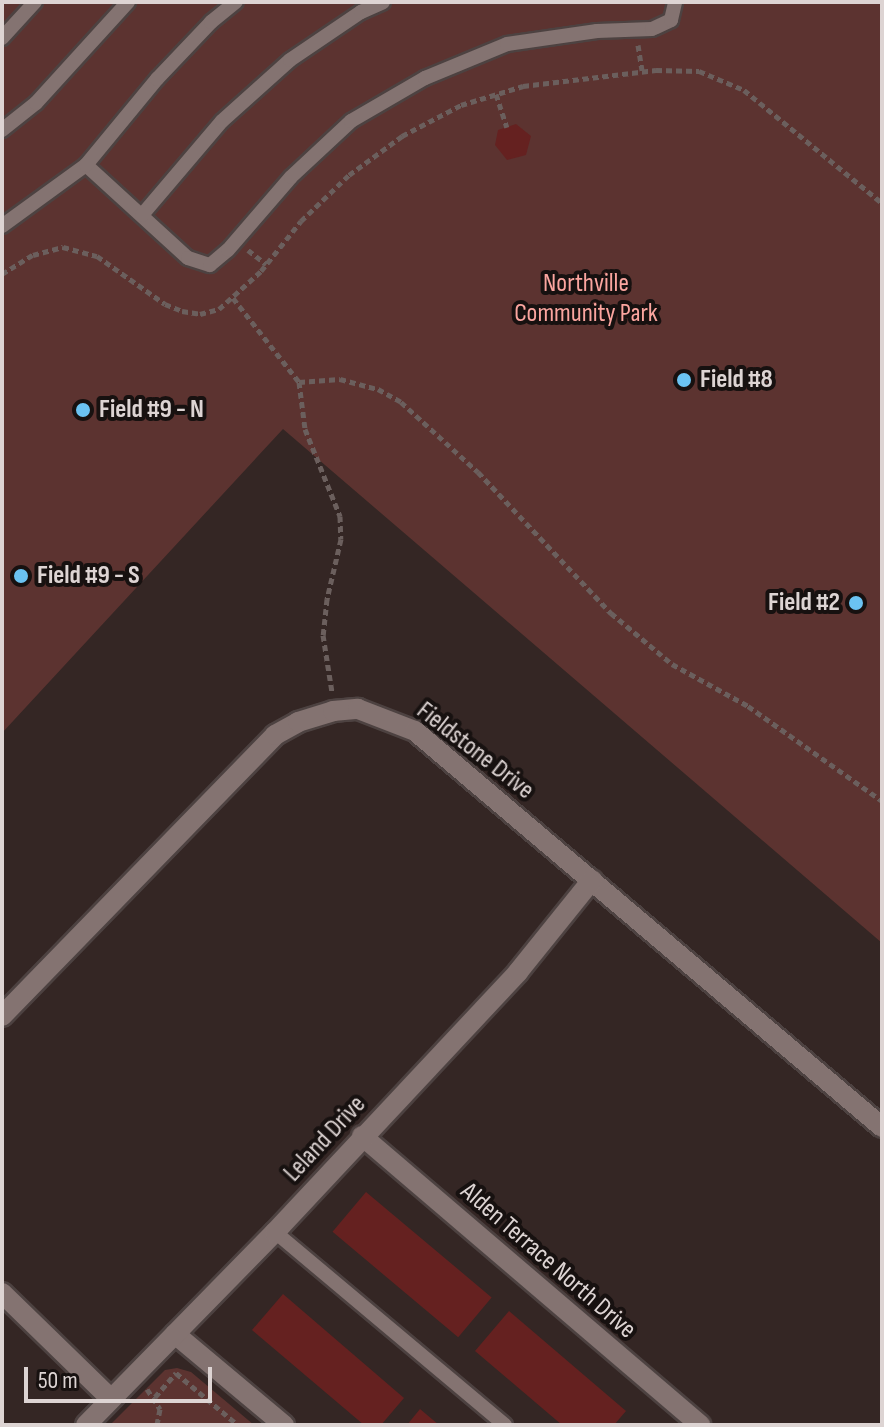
<!DOCTYPE html>
<html>
<head>
<meta charset="utf-8">
<style>
	body { margin:0 }
	#map { position:relative; width:884px; height:1427px; overflow:hidden; background:#342624; font-family:"Sofia Sans Condensed",sans-serif }
	div>[style] { position:absolute }
	.green>* { inset:0; background:#5c3330 }
	.building>* { inset:0; background:#652120; transform-origin:0 0 }
	.path>* { height:5px; margin-top:-2.5px; transform-origin:0; background:repeating-linear-gradient(90deg,#6b5f5d 0 6px,transparent 0 10px) }
	.roads { filter:drop-shadow(2px 0 #4d4241) drop-shadow(-2px 0 #4d4241) drop-shadow(0 2px #4d4241) drop-shadow(0 -2px #4d4241) }
	.service>* { height:14px; margin:-7px; padding:0 7px; transform-origin:7px; border-radius:7px; background:#847371 }
	.minor>* { height:20px; margin:-10px; padding:0 10px; transform-origin:10px; border-radius:10px; background:#847371 }
	.dots>* { width:22px; height:22px; translate:-50% -50%; box-sizing:border-box; border:4px solid #171110; border-radius:50% }
	span { translate:-50% -50%; white-space:nowrap; text-align:center; line-height:1.15; -webkit-text-stroke:8px #171110; paint-order:stroke }
	.park-label { font-size:26px; color:#fba59f }
	.poi-label { font-size:26px; color:#ddd4d3; font-weight:700 }
	.left { translate:0 -50%; text-align:left }
	.right { translate:-100% -50%; text-align:right }
	.street-label { font-size:26px; color:#ddd4d3 }
	.frame { position:absolute; inset:0; border:4px solid #ddd4d3; pointer-events:none }
	.scale { position:absolute; left:24px; top:1367px; width:188px; height:36px; box-sizing:border-box; border:4px solid #ddd4d3; border-top:0; padding-left:10px; font-size:24px; line-height:28px; white-space:nowrap; color:#ddd4d3; -webkit-text-stroke:6px #171110; paint-order:stroke }
</style>
</head>
<body>
<div id="map">
	<div class="green">
		<i style="clip-path:polygon(2px 2px,882px 2px,882px 943px,283px 429px,2px 733px)"></i>
		<i style="clip-path:polygon(177px 1368px,191px 1372px,254px 1425px,110px 1425px,165px 1370px)"></i>
	</div>
	<div class="building">
		<i style="clip-path:polygon(516px 124px,531px 136px,526px 155px,507px 160px,495px 145px,498px 130px)"></i>
		<i style="left:366px;top:1192px;width:164px;height:52px;rotate:40deg"></i>
		<i style="clip-path:polygon(283px 1294px,404px 1398px,381px 1425px,364px 1425px,252px 1330px)"></i>
		<i style="clip-path:polygon(509px 1311px,626px 1411px,614px 1425px,562px 1425px,475px 1351px)"></i>
		<i style="clip-path:polygon(420px 1409px,439px 1425px,407px 1425px)"></i>
	</div>
	<div class="path">
		<i style="left:638px;top:45px;width:26px;rotate:81deg"></i>
		<i style="left:496px;top:94px;width:35px;rotate:72deg"></i>
		<i style="left:248px;top:250px;width:23px;rotate:38deg"></i>
		<i style="left:2px;top:274px;width:36px;rotate:-32deg"></i>
		<i style="left:33px;top:255px;width:31px;rotate:-15deg"></i>
		<i style="left:63px;top:247px;width:35px;rotate:15deg"></i>
		<i style="left:97px;top:256px;width:83px;rotate:35.2deg"></i>
		<i style="left:165px;top:304px;width:18px;rotate:22deg"></i>
		<i style="left:182px;top:311px;width:18px;rotate:9deg"></i>
		<i style="left:200px;top:314px;width:20px;rotate:-15deg"></i>
		<i style="left:219px;top:309px;width:57px;rotate:-42.1deg"></i>
		<i style="left:261px;top:271px;width:64px;rotate:-51.3deg"></i>
		<i style="left:301px;top:221px;width:66px;rotate:-43.8deg"></i>
		<i style="left:349px;top:175px;width:66px;rotate:-36.3deg"></i>
		<i style="left:402px;top:136px;width:67px;rotate:-27.7deg"></i>
		<i style="left:461px;top:105px;width:65px;rotate:-17deg"></i>
		<i style="left:523px;top:86px;width:134px;rotate:-6.9deg"></i>
		<i style="left:656px;top:70px;width:43px;rotate:1.3deg"></i>
		<i style="left:699px;top:71px;width:49px;rotate:22.9deg"></i>
		<i style="left:744px;top:90px;width:178px;rotate:39.3deg"></i>
		<i style="left:233px;top:298px;width:107px;rotate:51.8deg"></i>
		<i style="left:299px;top:382px;width:47px;rotate:82.7deg"></i>
		<i style="left:305px;top:429px;width:94px;rotate:68.1deg"></i>
		<i style="left:340px;top:516px;width:23px;rotate:88deg"></i>
		<i style="left:341px;top:539px;width:62px;rotate:103.1deg"></i>
		<i style="left:327px;top:599px;width:36px;rotate:96deg"></i>
		<i style="left:323px;top:635px;width:58px;rotate:81deg"></i>
		<i style="left:299px;top:382px;width:41px;rotate:-4.2deg"></i>
		<i style="left:340px;top:379px;width:39px;rotate:15deg"></i>
		<i style="left:378px;top:389px;width:26px;rotate:29deg"></i>
		<i style="left:401px;top:402px;width:104px;rotate:42.3deg"></i>
		<i style="left:478px;top:472px;width:194px;rotate:46.7deg"></i>
		<i style="left:611px;top:613px;width:80px;rotate:39.9deg"></i>
		<i style="left:672px;top:664px;width:87px;rotate:28.9deg"></i>
		<i style="left:748px;top:706px;width:164px;rotate:35.3deg"></i>
		<i style="left:147px;top:1389px;width:24px;rotate:57deg"></i>
		<i style="left:160px;top:1409px;width:16px;rotate:101deg"></i>
		<i style="left:155px;top:1397px;width:32px;rotate:-49deg"></i>
		<i style="left:176px;top:1373px;width:81px;rotate:40deg"></i>
	</div>
	<div class="roads">
		<div class="service">
			<i style="left:2px;top:38px;width:49px;rotate:-47.5deg"></i>
			<i style="left:2px;top:130px;width:43px;rotate:-38.5deg"></i>
			<i style="left:36px;top:103px;width:137px;rotate:-47.7deg"></i>
			<i style="left:86px;top:165px;width:138px;rotate:42.4deg"></i>
			<i style="left:188px;top:258px;width:23px;rotate:18deg"></i>
			<i style="left:210px;top:265px;width:23px;rotate:-40deg"></i>
			<i style="left:228px;top:250px;width:96px;rotate:-49.2deg"></i>
			<i style="left:291px;top:177px;width:82px;rotate:-43deg"></i>
			<i style="left:351px;top:121px;width:86px;rotate:-30.2deg"></i>
			<i style="left:425px;top:78px;width:89px;rotate:-22.5deg"></i>
			<i style="left:507px;top:44px;width:91px;rotate:-8.2deg"></i>
			<i style="left:597px;top:31px;width:55px;rotate:-2.1deg"></i>
			<i style="left:652px;top:29px;width:21px;rotate:-25deg"></i>
			<i style="left:671px;top:20px;width:18px;rotate:-77deg"></i>
			<i style="left:142px;top:215px;width:123px;rotate:-49.6deg"></i>
			<i style="left:222px;top:121px;width:91px;rotate:-41.9deg"></i>
			<i style="left:290px;top:60px;width:86px;rotate:-34.1deg"></i>
			<i style="left:361px;top:12px;width:24px;rotate:-24deg"></i>
			<i style="left:2px;top:226px;width:104px;rotate:-36deg"></i>
			<i style="left:86px;top:165px;width:112px;rotate:-50.5deg"></i>
			<i style="left:157px;top:79px;width:79px;rotate:-46.5deg"></i>
			<i style="left:211px;top:22px;width:32px;rotate:-39deg"></i>
			<i style="left:275px;top:1232px;width:300px;rotate:40deg"></i>
		</div>
		<div class="minor">
			<i style="left:2px;top:1016px;width:392px;rotate:-45.8deg"></i>
			<i style="left:275px;top:735px;width:26px;rotate:-29deg"></i>
			<i style="left:298px;top:722px;width:37px;rotate:-17deg"></i>
			<i style="left:333px;top:711px;width:25px;rotate:-5deg"></i>
			<i style="left:358px;top:709px;width:61px;rotate:21.1deg"></i>
			<i style="left:415px;top:731px;width:612px;rotate:40.3deg"></i>
			<i style="left:362px;top:1136px;width:445px;rotate:40.5deg"></i>
			<i style="left:2px;top:1293px;width:151px;rotate:44.2deg"></i>
			<i style="left:175px;top:1334px;width:142px;rotate:39.9deg"></i>
			<i style="left:86px;top:1425px;width:270px;rotate:-45.6deg"></i>
			<i style="left:275px;top:1232px;width:356px;rotate:-46.9deg"></i>
			<i style="left:518px;top:972px;width:118px;rotate:-51.2deg"></i>
		</div>
	</div>
	<div class="dots">
		<i style="left:684px;top:380px;background:#6bc3f2"></i>
		<i style="left:83px;top:410px;background:#6bc3f2"></i>
		<i style="left:21px;top:576px;background:#6bc3f2"></i>
		<i style="left:856px;top:603px;background:#6bc3f2"></i>
	</div>
	<div class="park-label">
		<span style="left:586px;top:299px">Northville<br>Community Park</span>
	</div>
	<div class="poi-label">
		<span class="left" style="left:700px;top:380px">Field #8</span>
		<span class="left" style="left:99px;top:410px">Field #9 - N</span>
		<span class="left" style="left:37px;top:576px">Field #9 - S</span>
		<span class="right" style="left:840px;top:603px">Field #2</span>
	</div>
	<div class="street-label">
		<span style="left:475px;top:751px;rotate:38deg">Fieldstone Drive</span>
		<span style="left:325px;top:1139px;rotate:-47deg">Leland Drive</span>
		<span style="left:548px;top:1261px;rotate:41deg">Alden Terrace North Drive</span>
	</div>
	<div class="frame"></div>
	<div class="scale">50 m</div>
</div>
</body>
</html>
